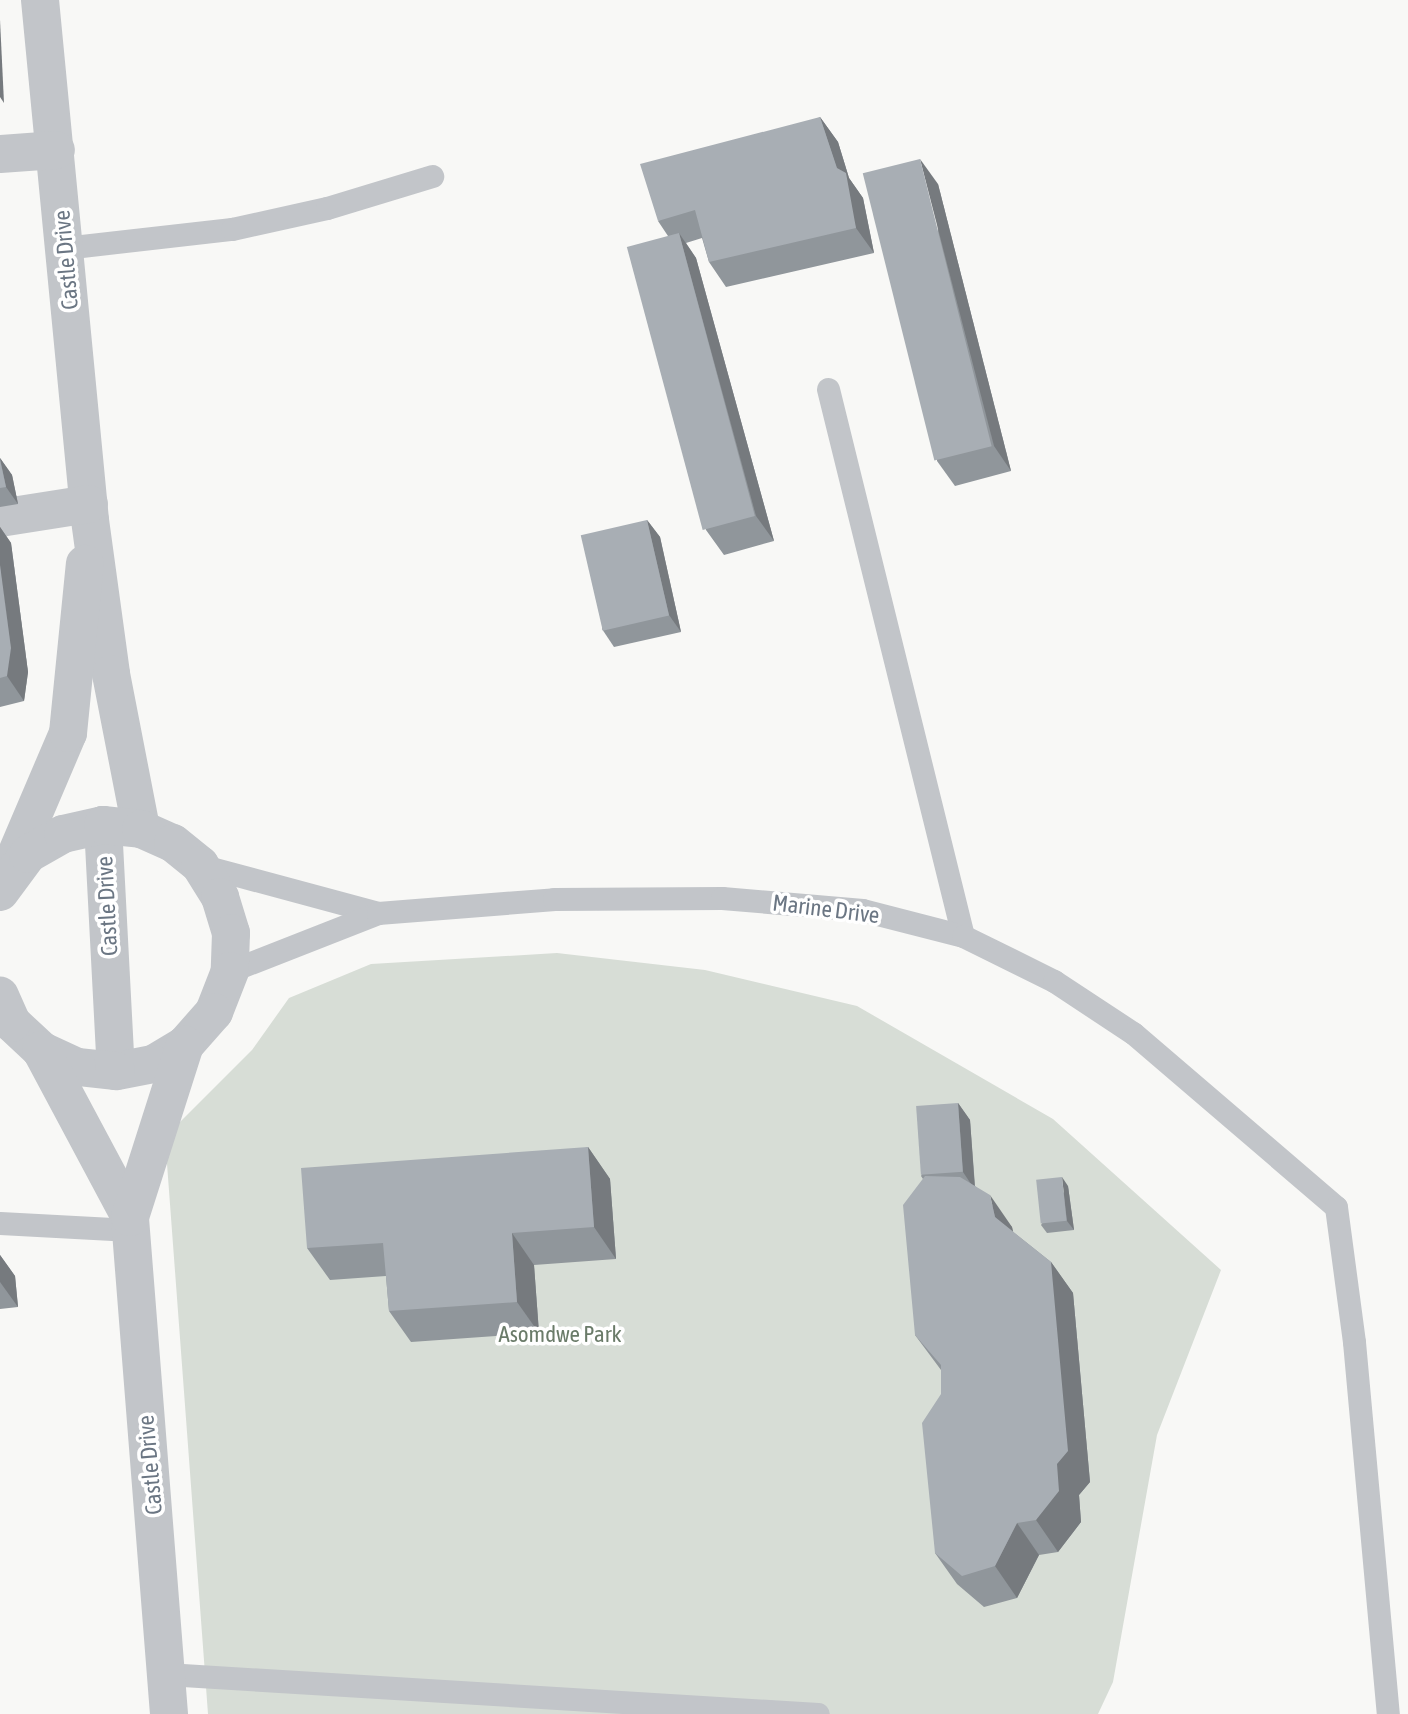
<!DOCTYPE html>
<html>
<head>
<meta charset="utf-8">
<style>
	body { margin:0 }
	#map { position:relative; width:1408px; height:1714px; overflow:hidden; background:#f8f8f6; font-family:"Asap Condensed",sans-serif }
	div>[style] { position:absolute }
	.green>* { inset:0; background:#d7ddd6 }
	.lane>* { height:23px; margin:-11.5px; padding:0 11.5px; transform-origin:11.5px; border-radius:11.5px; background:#c2c5c9 }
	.street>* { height:38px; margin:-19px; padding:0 19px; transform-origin:19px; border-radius:19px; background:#c2c5c9 }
	.wall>* { inset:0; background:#90969b }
	.shaded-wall>* { inset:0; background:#767a7e }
	.building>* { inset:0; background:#a8aeb4; transform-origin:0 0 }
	span { translate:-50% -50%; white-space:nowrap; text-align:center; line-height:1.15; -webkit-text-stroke:7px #fff; paint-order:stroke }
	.street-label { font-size:23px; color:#6b7683 }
	.park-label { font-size:23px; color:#6a7b69 }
</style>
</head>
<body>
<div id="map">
	<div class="green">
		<i style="clip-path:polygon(557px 953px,705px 970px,857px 1006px,1053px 1119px,1221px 1270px,1157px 1435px,1113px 1682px,1098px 1714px,208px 1714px,165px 1137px,252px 1050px,289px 998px,371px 964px)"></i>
	</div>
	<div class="lane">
		<i style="left:64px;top:248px;width:169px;rotate:-6.5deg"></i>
		<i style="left:232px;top:229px;width:97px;rotate:-12.5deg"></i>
		<i style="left:327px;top:208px;width:110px;rotate:-16.9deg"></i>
		<i style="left:828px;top:389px;width:563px;rotate:76.14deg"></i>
		<i style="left:200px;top:865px;width:184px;rotate:15.1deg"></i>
		<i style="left:230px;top:971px;width:159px;rotate:-21.4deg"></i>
		<i style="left:378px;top:913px;width:177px;rotate:-4.5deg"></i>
		<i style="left:554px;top:899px;width:168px;rotate:-0.3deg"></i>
		<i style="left:722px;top:898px;width:141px;rotate:4.9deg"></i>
		<i style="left:862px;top:910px;width:104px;rotate:14.4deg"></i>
		<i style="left:963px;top:936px;width:102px;rotate:26.3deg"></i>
		<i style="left:1054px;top:981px;width:95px;rotate:33.4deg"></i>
		<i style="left:1133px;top:1033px;width:267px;rotate:40.6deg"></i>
		<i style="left:1336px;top:1207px;width:136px;rotate:82.4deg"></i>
		<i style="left:1354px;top:1342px;width:374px;rotate:84.8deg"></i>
		<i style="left:0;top:1223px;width:131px;rotate:3.1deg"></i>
		<i style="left:166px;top:1674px;width:653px;rotate:3.51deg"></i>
	</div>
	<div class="street">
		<i style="left:40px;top:0;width:522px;rotate:84.51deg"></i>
		<i style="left:90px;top:520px;width:155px;rotate:82.2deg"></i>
		<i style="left:111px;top:674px;width:158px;rotate:79deg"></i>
		<i style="left:0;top:154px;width:56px;rotate:-4.1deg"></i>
		<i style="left:0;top:518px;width:90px;rotate:-8.9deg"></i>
		<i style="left:103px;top:825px;width:246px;rotate:87deg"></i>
		<i style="left:10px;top:869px;width:148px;rotate:-66.9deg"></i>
		<i style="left:68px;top:733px;width:170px;rotate:-84.3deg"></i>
		<i style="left:0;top:892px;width:47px;rotate:-53.6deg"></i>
		<i style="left:28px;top:854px;width:40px;rotate:-29.7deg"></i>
		<i style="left:63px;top:834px;width:41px;rotate:-12.7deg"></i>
		<i style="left:103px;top:825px;width:38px;rotate:6deg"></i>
		<i style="left:141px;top:829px;width:35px;rotate:24deg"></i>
		<i style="left:173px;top:843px;width:35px;rotate:39deg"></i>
		<i style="left:200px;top:865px;width:38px;rotate:58deg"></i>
		<i style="left:220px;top:897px;width:38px;rotate:73deg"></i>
		<i style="left:231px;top:933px;width:38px;rotate:92deg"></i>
		<i style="left:230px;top:971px;width:44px;rotate:111.3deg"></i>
		<i style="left:214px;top:1012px;width:44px;rotate:131.3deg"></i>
		<i style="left:185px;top:1045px;width:37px;rotate:149deg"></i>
		<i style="left:153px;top:1064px;width:38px;rotate:169deg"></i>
		<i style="left:116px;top:1071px;width:39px;rotate:-174deg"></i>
		<i style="left:77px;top:1067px;width:40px;rotate:-155deg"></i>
		<i style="left:41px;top:1050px;width:40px;rotate:-137deg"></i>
		<i style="left:12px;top:1023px;width:30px;rotate:-114deg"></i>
		<i style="left:41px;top:1050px;width:189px;rotate:61.9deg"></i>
		<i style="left:169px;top:1714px;width:499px;rotate:-94.5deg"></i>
		<i style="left:130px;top:1217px;width:181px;rotate:-72.3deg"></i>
	</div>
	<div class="wall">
		<i style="clip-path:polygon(820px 117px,838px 142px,849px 178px,863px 198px,874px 253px,726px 287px,709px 262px,702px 238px,686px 243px,696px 258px,774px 541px,724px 555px,706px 530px,668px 236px,658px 221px)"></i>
		<i style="clip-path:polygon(938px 184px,1011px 471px,955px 486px,937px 461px)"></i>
		<i style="clip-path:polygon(0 458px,12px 475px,18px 504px,0 507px)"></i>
		<i style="clip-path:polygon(647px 520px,660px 537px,681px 632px,614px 647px,602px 629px)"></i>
		<i style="clip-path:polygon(0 527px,11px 543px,28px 672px,24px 701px,0 707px)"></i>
		<i style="clip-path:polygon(958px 1103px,970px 1120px,975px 1186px,1012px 1227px,1013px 1232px,1051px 1262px,1073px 1293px,1090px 1482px,1079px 1495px,1081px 1522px,1058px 1552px,1039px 1555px,1017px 1598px,984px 1607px,957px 1584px,935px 1553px,941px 1394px,941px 1370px,915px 1335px,923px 1179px,921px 1176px)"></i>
		<i style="clip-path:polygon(588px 1147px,610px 1179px,616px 1259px,534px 1265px,539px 1333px,411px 1342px,389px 1311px,386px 1276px,330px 1280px,307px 1248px)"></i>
		<i style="clip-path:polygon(1068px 1186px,1074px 1230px,1047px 1233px,1041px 1225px)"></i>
		<i style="clip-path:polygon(0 1255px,15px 1276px,18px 1307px,0 1309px)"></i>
	</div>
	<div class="shaded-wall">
		<i style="clip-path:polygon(0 20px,4px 103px,0 97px)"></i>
		<i style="clip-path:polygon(820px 117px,838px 142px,849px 178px,863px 198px,874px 253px,856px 228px)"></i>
		<i style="clip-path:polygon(920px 159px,938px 184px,1011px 471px,994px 446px)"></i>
		<i style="clip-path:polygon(679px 233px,696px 258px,774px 541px,756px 516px)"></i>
		<i style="clip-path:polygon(0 458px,12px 475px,18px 504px,6px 487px)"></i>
		<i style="clip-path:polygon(647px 520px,660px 537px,681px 632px,669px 615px)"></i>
		<i style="clip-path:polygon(0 527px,11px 543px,28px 672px,24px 701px,7px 676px,0 565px)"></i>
		<i style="clip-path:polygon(958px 1103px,970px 1120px,975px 1190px,963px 1172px)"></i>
		<i style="clip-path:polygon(588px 1147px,610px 1179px,616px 1259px,594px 1227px)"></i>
		<i style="clip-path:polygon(1062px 1177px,1068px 1186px,1074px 1230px,1067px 1221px)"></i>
		<i style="clip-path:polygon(990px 1195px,1012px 1227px,1017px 1249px,995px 1217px)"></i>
		<i style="clip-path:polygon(512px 1233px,534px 1265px,539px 1333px,517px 1302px)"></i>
		<i style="clip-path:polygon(0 1255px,15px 1276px,18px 1307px,0 1282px)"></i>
		<i style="clip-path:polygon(1051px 1262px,1073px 1293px,1090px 1482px,1079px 1495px,1081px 1522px,1058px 1552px,1036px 1520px,1057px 1464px)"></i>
		<i style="clip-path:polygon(1017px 1523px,1039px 1555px,1017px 1598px,995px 1566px)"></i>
	</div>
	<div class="building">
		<i style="clip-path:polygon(820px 117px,837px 168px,846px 173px,856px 228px,709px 262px,695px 210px,658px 221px,640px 164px)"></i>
		<i style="left:920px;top:159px;width:296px;height:59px;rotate:76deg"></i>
		<i style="left:679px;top:233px;width:293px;height:54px;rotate:75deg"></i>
		<i style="clip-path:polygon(0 460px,6px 487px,0 488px)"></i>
		<i style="left:647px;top:520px;width:98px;height:68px;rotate:77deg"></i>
		<i style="clip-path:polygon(0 565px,11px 648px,7px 676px,0 678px)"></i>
		<i style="left:958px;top:1103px;width:69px;height:42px;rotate:86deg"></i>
		<i style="clip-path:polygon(588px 1147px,594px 1227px,512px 1233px,517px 1302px,389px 1311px,383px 1243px,307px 1248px,301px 1168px)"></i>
		<i style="clip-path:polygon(925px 1176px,960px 1177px,990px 1195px,995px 1217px,1051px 1262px,1068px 1451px,1057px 1464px,1059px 1491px,1036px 1520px,1017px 1523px,995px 1566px,962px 1576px,935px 1553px,922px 1423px,941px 1394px,941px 1365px,915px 1335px,903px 1205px)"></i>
		<i style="left:1062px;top:1177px;width:44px;height:26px;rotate:84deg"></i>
	</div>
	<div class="street-label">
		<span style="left:66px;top:260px;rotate:-95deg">Castle Drive</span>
		<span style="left:107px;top:906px;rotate:-93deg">Castle Drive</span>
		<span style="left:826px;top:909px;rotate:7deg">Marine Drive</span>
		<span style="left:150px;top:1465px;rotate:-95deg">Castle Drive</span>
	</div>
	<div class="park-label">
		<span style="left:560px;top:1334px">Asomdwe Park</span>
	</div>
</div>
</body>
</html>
